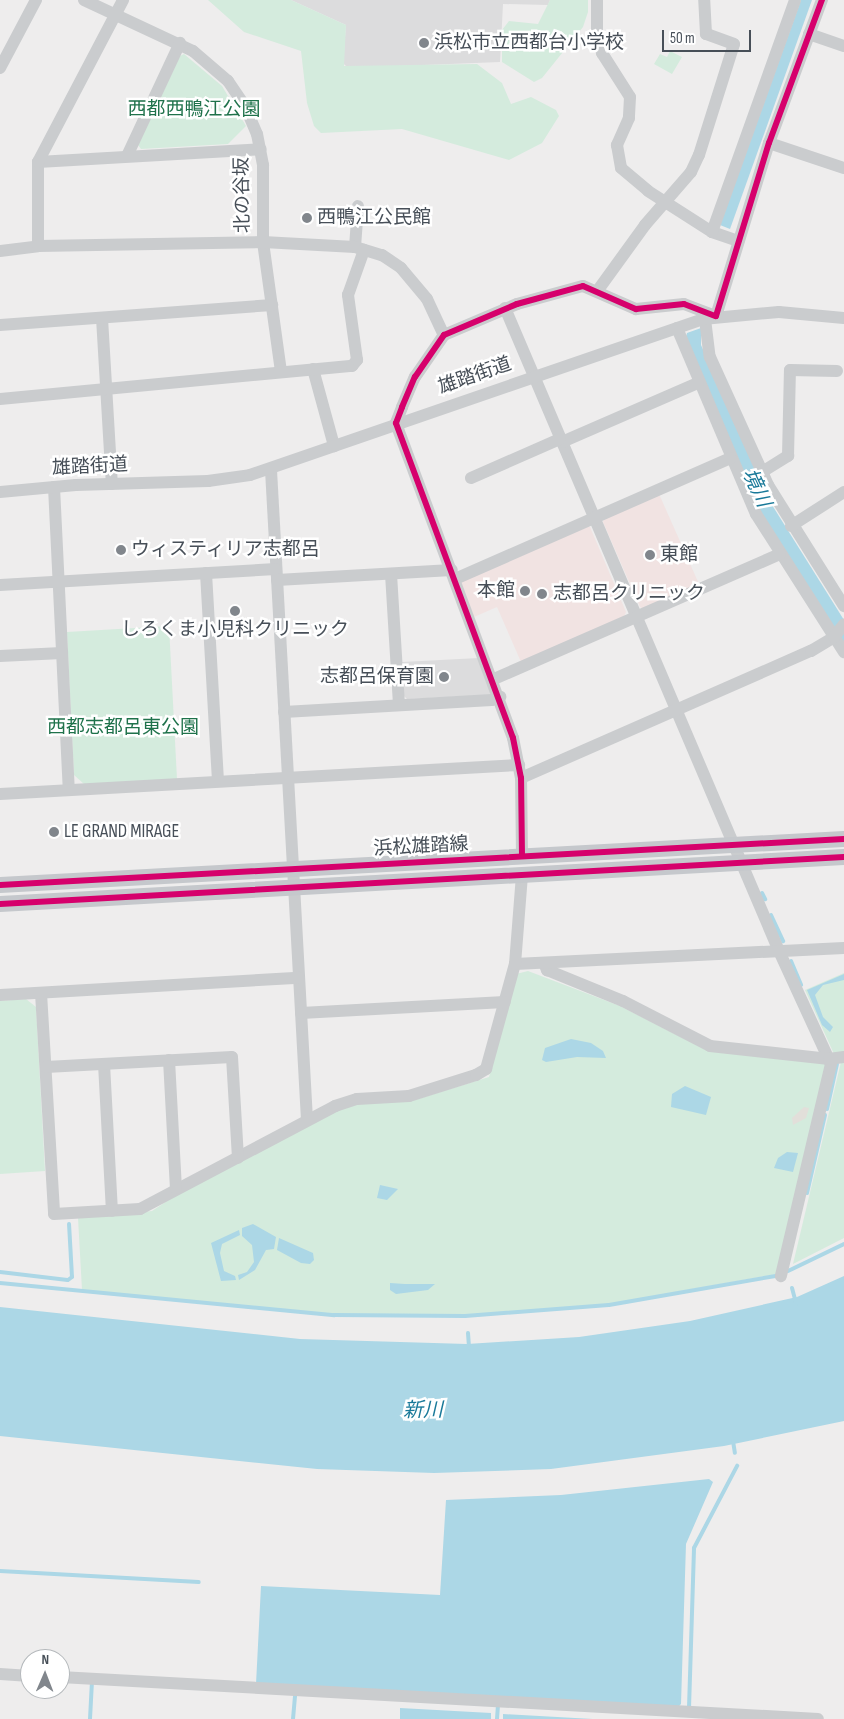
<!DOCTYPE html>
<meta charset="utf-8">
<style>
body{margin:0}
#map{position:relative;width:844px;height:1719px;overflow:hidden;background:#eeeded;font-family:"Sofia Sans Condensed","Noto Sans JP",sans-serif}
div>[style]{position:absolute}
.education>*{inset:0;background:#dcdcdd}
.medical>*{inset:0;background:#f1e3e2}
.green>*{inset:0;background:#d4ebdd}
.sand>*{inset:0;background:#e2dfda}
.water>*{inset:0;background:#acd7e6}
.stream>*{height:4px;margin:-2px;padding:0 2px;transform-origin:2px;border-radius:2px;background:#acd7e6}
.minor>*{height:12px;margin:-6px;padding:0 6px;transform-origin:6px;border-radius:6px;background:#caccce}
.major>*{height:16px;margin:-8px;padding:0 8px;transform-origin:8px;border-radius:8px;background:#c5c8cc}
.cycleway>*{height:6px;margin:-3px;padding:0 3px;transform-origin:3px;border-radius:3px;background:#d6006c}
.dots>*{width:14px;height:14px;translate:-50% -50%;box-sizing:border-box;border:2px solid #fff;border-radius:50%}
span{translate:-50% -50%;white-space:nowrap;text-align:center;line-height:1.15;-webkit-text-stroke:5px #fff;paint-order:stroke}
.poi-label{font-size:19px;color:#474f58}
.left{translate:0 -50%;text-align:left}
.right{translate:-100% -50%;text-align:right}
.park-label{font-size:19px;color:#1f724b}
.street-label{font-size:19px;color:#474f58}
.water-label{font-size:20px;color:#197999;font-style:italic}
.north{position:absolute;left:20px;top:1649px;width:50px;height:50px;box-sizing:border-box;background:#fff;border:1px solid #b5b9bc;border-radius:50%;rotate:1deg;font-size:14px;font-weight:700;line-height:20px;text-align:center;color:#474f58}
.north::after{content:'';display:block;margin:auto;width:18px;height:22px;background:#81868c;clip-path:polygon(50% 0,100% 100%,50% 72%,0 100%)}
.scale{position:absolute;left:662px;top:30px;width:89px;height:22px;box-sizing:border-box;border:2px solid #474f58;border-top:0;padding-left:6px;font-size:15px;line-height:18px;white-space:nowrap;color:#474f58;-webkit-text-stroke:4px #fff;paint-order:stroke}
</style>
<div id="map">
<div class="education">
<i style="clip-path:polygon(291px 0,550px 0,548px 5px,503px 4px,500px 62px,348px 68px,343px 63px,346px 25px)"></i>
<i style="clip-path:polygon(479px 658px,492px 691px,489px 695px,407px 699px,404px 696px,402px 662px)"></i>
</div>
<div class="medical">
<i style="clip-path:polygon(659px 494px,699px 584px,643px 609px,640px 607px,603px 522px,604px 518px)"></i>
<i style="clip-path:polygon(586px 526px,590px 527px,626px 612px,624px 617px,521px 662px,497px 607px,474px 617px,461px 581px)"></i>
</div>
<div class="green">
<i style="clip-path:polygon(208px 0,291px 0,346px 25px,344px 66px,477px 64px,502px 83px,511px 104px,531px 97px,556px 110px,559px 116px,542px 143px,509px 160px,402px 129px,321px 133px,314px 126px,307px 103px,301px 51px,244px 32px)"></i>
<i style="clip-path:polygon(550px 0,588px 0,588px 12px,583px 27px,542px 78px,534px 82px,502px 62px,502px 30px,509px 21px,538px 24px)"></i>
<i style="clip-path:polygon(670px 51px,682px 57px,672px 74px,654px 64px,660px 54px,667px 57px)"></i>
<i style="clip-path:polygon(184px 54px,222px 86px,246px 126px,228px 144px,141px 149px,138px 145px,180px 56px)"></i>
<i style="clip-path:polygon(169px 626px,177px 779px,84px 784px,74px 775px,67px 632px)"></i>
<i style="clip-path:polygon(528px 971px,620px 1006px,708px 1051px,827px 1064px,777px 1274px,609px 1304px,465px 1315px,334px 1314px,82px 1290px,78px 1218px,152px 1211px,179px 1193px,337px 1110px,358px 1104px,418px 1099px,489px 1077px,516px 974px)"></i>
<i style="clip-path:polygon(844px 973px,844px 1053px,834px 1054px,805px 990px)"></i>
<i style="clip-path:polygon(26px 999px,36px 1007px,45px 1171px,0 1174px,0 1001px)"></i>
<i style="clip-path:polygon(844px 1061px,844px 1238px,793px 1264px,841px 1062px)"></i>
</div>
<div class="sand">
<i style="clip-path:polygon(804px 1107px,809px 1108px,806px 1118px,793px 1125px,792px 1118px)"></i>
</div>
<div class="water">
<i style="clip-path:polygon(801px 0,812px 0,730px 229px,720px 225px)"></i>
<i style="clip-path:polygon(701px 328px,701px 345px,772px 505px,844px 620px,844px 645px,769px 530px,685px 340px,687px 333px)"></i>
<i style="clip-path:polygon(844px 974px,844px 980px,823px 985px,815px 995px,823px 1017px,833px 1027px,830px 1032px,822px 1025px,807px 990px)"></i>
<i style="clip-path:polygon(571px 1039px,591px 1043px,603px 1051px,606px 1058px,577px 1057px,546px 1062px,542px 1060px,545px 1048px)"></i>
<i style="clip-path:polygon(685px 1086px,711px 1097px,706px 1115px,671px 1107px,672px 1094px)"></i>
<i style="clip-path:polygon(787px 1152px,798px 1153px,793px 1172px,774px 1168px,778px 1158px)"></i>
<i style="clip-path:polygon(380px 1185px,398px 1189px,387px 1200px,377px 1198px)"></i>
<i style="clip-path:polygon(253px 1224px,276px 1237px,274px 1249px,266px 1250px,255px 1270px,239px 1280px,238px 1275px,247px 1272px,254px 1262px,252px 1245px,242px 1236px,242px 1228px)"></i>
<i style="clip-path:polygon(239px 1230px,240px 1235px,222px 1244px,220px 1253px,224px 1271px,235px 1276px,236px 1280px,221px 1281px,211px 1243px)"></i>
<i style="clip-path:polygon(279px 1238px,313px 1253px,314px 1260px,310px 1264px,301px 1263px,277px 1250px)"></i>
<i style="clip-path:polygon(844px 1276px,844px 1421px,724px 1446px,551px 1469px,434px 1473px,317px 1469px,0 1436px,0 1307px,300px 1339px,467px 1344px,579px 1337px,690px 1321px,797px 1297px)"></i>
<i style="clip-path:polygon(390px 1283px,405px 1284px,435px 1284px,428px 1290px,396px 1294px,390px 1290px)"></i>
<i style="clip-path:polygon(709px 1479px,713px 1482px,686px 1544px,681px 1704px,678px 1707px,256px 1684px,261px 1586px,440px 1595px,446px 1500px,561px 1495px)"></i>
<i style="clip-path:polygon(400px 1708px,491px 1713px,491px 1719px,400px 1719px)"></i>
<i style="clip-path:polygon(503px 1714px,593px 1719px,503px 1719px)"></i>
</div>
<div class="stream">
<i style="left:762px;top:893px;width:7px;rotate:63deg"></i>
<i style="left:771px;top:915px;width:29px;rotate:65deg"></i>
<i style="left:791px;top:961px;width:26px;rotate:67deg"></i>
<i style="left:827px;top:1109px;width:46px;rotate:-77.5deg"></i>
<i style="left:807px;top:1193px;width:80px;rotate:-77deg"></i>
<i style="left:788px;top:1271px;width:62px;rotate:-25.7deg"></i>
<i style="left:0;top:1272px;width:68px;rotate:6.7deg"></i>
<i style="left:68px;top:1280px;width:5px;rotate:-37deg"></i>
<i style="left:72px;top:1277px;width:53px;rotate:-93.2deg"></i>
<i style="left:0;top:1283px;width:336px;rotate:5.5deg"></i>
<i style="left:334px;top:1315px;width:131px;rotate:0.4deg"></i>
<i style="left:465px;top:1316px;width:144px;rotate:-4.4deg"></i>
<i style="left:609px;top:1305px;width:169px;rotate:-9.9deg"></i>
<i style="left:792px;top:1288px;width:16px;rotate:75deg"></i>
<i style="left:468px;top:1333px;width:15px;rotate:86deg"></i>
<i style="left:733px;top:1441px;width:12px;rotate:81deg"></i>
<i style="left:0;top:1571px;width:199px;rotate:3.2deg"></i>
<i style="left:689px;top:1708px;width:160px;rotate:-88.2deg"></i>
<i style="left:694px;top:1548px;width:93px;rotate:-62.3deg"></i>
<i style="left:90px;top:1719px;width:36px;rotate:-87deg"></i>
<i style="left:293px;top:1719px;width:24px;rotate:-85deg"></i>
<i style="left:497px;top:1719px;width:13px;rotate:-86deg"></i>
</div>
<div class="minor">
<i style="left:84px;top:0;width:120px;rotate:25.1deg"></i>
<i style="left:193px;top:51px;width:46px;rotate:40.6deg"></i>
<i style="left:228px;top:81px;width:30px;rotate:56deg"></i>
<i style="left:245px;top:106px;width:30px;rotate:67deg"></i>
<i style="left:257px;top:134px;width:32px;rotate:79deg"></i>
<i style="left:263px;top:165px;width:77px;rotate:90deg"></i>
<i style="left:263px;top:242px;width:131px;rotate:82.1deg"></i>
<i style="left:597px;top:0;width:33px;rotate:90deg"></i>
<i style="left:597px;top:33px;width:21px;rotate:76deg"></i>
<i style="left:602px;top:53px;width:52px;rotate:57.5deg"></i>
<i style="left:630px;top:97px;width:21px;rotate:93deg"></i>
<i style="left:629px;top:118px;width:30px;rotate:114deg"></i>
<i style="left:617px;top:145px;width:23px;rotate:80deg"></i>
<i style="left:621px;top:168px;width:35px;rotate:40deg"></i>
<i style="left:648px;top:191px;width:76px;rotate:32.6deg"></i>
<i style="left:712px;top:232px;width:28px;rotate:19deg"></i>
<i style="left:809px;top:34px;width:37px;rotate:19deg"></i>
<i style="left:0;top:68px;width:77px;rotate:-62.1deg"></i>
<i style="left:769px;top:143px;width:79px;rotate:18.4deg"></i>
<i style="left:127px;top:156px;width:125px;rotate:-64.9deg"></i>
<i style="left:38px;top:162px;width:223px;rotate:-3.3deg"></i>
<i style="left:712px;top:232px;width:246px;rotate:-70.3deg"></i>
<i style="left:38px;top:246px;width:84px;rotate:-90deg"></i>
<i style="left:38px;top:162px;width:183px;rotate:-62.3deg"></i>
<i style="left:355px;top:247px;width:41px;rotate:-85.8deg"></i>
<i style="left:0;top:251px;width:38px;rotate:-7deg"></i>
<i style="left:38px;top:246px;width:225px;rotate:-1deg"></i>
<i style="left:263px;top:242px;width:92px;rotate:3.1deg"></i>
<i style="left:355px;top:247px;width:28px;rotate:17deg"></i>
<i style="left:382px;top:255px;width:23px;rotate:34deg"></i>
<i style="left:401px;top:268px;width:40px;rotate:50deg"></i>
<i style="left:427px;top:299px;width:40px;rotate:65deg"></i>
<i style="left:598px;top:290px;width:80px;rotate:-54.1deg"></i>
<i style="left:645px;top:225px;width:70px;rotate:-49deg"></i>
<i style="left:691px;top:172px;width:19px;rotate:-65deg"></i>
<i style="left:699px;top:155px;width:116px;rotate:-72.5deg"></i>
<i style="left:734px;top:44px;width:30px;rotate:-160deg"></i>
<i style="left:706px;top:34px;width:34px;rotate:-93deg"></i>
<i style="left:505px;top:308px;width:699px;rotate:66.92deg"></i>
<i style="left:779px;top:951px;width:124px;rotate:65.3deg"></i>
<i style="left:831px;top:1064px;width:218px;rotate:103.3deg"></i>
<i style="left:102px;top:318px;width:166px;rotate:86.6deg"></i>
<i style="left:705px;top:319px;width:38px;rotate:83deg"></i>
<i style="left:710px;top:357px;width:141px;rotate:65.6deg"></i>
<i style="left:768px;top:485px;width:143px;rotate:57.9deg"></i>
<i style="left:0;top:325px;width:273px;rotate:-4.2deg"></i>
<i style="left:677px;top:328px;width:202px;rotate:67deg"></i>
<i style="left:756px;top:514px;width:164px;rotate:57.5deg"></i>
<i style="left:313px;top:369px;width:80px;rotate:74.7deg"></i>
<i style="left:0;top:399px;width:354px;rotate:-5.4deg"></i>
<i style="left:352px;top:366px;width:8px;rotate:-50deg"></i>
<i style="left:357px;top:360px;width:66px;rotate:-97.9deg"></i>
<i style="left:348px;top:295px;width:48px;rotate:-70.4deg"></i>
<i style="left:562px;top:442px;width:148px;rotate:-23.5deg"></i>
<i style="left:271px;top:470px;width:650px;rotate:86.83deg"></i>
<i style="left:762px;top:472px;width:31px;rotate:-32deg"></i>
<i style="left:788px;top:456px;width:86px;rotate:-88.7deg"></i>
<i style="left:790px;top:370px;width:47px;rotate:1.2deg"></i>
<i style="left:471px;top:478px;width:97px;rotate:-23.7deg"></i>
<i style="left:54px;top:487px;width:303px;rotate:87.2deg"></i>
<i style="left:0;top:492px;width:76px;rotate:-5.3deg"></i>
<i style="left:76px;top:485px;width:132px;rotate:-1.7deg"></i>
<i style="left:208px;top:481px;width:42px;rotate:-8.1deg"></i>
<i style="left:250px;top:475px;width:479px;rotate:-19deg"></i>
<i style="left:703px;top:319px;width:76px;rotate:-5.3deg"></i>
<i style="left:779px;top:312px;width:65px;rotate:5.3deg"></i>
<i style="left:791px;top:526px;width:63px;rotate:-32.7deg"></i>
<i style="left:206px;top:573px;width:208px;rotate:86.7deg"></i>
<i style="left:391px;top:574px;width:131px;rotate:86.5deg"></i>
<i style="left:455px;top:579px;width:301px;rotate:-23.7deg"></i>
<i style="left:277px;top:580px;width:175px;rotate:-3.3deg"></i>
<i style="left:0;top:585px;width:276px;rotate:-3.3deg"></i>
<i style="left:0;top:656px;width:62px;rotate:-2.8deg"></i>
<i style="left:494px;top:679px;width:312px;rotate:-23.6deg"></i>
<i style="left:284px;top:712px;width:208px;rotate:-3.3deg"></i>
<i style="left:492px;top:700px;width:9px;rotate:-21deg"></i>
<i style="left:521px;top:778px;width:317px;rotate:-23.7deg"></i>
<i style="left:811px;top:651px;width:27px;rotate:-31deg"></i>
<i style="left:834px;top:637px;width:16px;rotate:-52deg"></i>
<i style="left:0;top:794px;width:520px;rotate:-3.2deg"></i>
<i style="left:522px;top:856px;width:78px;rotate:-90.7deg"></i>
<i style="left:521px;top:778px;width:41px;rotate:-101.3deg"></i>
<i style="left:513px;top:738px;width:336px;rotate:-110.4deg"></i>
<i style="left:396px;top:423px;width:17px;rotate:-69deg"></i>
<i style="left:402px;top:407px;width:33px;rotate:-67deg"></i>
<i style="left:415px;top:377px;width:51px;rotate:-55.4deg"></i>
<i style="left:444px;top:335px;width:79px;rotate:-23deg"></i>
<i style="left:517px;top:304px;width:68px;rotate:-15.3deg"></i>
<i style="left:583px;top:286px;width:58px;rotate:23.5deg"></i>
<i style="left:636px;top:309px;width:48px;rotate:-5.9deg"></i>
<i style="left:684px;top:304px;width:34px;rotate:21deg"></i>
<i style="left:716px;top:316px;width:181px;rotate:-73deg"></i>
<i style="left:769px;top:143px;width:153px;rotate:-69.7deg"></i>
<i style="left:544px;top:963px;width:8px;rotate:67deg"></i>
<i style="left:547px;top:970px;width:82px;rotate:22.2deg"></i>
<i style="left:623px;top:1001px;width:98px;rotate:27.3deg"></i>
<i style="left:710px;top:1046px;width:120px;rotate:6.2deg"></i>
<i style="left:829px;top:1059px;width:15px;rotate:-8deg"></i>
<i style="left:515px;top:964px;width:329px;rotate:-2.8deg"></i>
<i style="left:41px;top:993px;width:221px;rotate:86.6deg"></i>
<i style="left:54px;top:1214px;width:86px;rotate:-3.3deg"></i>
<i style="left:140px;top:1209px;width:221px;rotate:-27.8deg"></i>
<i style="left:335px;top:1106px;width:23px;rotate:-18deg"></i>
<i style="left:357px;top:1099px;width:52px;rotate:-3.3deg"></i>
<i style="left:409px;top:1096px;width:70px;rotate:-17.4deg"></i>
<i style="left:476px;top:1075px;width:12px;rotate:-31deg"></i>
<i style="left:486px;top:1069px;width:109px;rotate:-74.6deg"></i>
<i style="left:515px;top:964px;width:89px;rotate:-85.5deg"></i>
<i style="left:0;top:995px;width:299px;rotate:-3.3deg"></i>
<i style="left:301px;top:1013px;width:204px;rotate:-3.1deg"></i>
<i style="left:169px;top:1060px;width:128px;rotate:86.9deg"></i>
<i style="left:104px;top:1064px;width:147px;rotate:86.9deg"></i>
<i style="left:46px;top:1067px;width:186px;rotate:-3.1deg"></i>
<i style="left:232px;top:1057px;width:101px;rotate:86.6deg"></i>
<i style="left:0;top:1674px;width:30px;rotate:4deg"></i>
<i style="left:60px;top:1677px;width:759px;rotate:3.17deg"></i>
</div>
<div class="major">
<i style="left:0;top:885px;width:845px;rotate:-3.12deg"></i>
<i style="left:0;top:904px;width:845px;rotate:-3.19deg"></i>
</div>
<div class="cycleway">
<i style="left:522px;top:856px;width:78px;rotate:-90.7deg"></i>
<i style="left:521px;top:778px;width:41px;rotate:-101.3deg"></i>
<i style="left:513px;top:738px;width:336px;rotate:-110.4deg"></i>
<i style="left:396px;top:423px;width:17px;rotate:-69deg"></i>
<i style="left:402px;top:407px;width:33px;rotate:-67deg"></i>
<i style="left:415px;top:377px;width:51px;rotate:-55.4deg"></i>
<i style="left:444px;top:335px;width:79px;rotate:-23deg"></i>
<i style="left:517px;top:304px;width:68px;rotate:-15.3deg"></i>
<i style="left:583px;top:286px;width:58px;rotate:23.5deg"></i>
<i style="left:636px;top:309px;width:48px;rotate:-5.9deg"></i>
<i style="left:684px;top:304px;width:34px;rotate:21deg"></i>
<i style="left:716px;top:316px;width:181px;rotate:-73deg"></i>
<i style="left:769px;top:143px;width:153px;rotate:-69.7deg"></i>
<i style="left:0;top:885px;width:845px;rotate:-3.12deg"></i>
<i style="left:0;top:904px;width:845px;rotate:-3.19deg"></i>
</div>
<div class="dots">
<i style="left:424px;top:43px;background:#81868c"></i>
<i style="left:307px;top:218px;background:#81868c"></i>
<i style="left:121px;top:550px;background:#81868c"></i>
<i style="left:650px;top:555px;background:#81868c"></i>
<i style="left:525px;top:591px;background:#81868c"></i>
<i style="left:542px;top:594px;background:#81868c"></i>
<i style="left:235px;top:611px;background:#81868c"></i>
<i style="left:444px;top:677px;background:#81868c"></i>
<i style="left:54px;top:832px;background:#81868c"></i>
</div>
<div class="poi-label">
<span class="left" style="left:434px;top:43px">浜松市立西都台小学校</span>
<span class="left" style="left:317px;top:218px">西鴨江公民館</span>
<span class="left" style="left:131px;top:550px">ウィスティリア志都呂</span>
<span class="left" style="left:660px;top:555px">東館</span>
<span class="right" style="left:515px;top:591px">本館</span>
<span class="left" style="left:553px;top:594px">志都呂クリニック</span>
<span style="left:235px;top:630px">しろくま小児科クリニック</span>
<span class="right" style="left:434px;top:677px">志都呂保育園</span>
<span class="left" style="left:64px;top:832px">LE GRAND MIRAGE</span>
</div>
<div class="park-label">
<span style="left:194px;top:110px">西都西鴨江公園</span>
<span style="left:123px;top:728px">西都志都呂東公園</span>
</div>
<div class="street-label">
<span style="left:243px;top:195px;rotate:-91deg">北の谷坂</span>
<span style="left:475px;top:376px;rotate:-19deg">雄踏街道</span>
<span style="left:90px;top:467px;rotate:-3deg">雄踏街道</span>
<span style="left:421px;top:847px;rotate:-3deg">浜松雄踏線</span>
</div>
<div class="water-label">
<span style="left:756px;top:488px;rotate:65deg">境川</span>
<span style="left:423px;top:1411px;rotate:-1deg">新川</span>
</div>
<div class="north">N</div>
<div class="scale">50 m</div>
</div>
